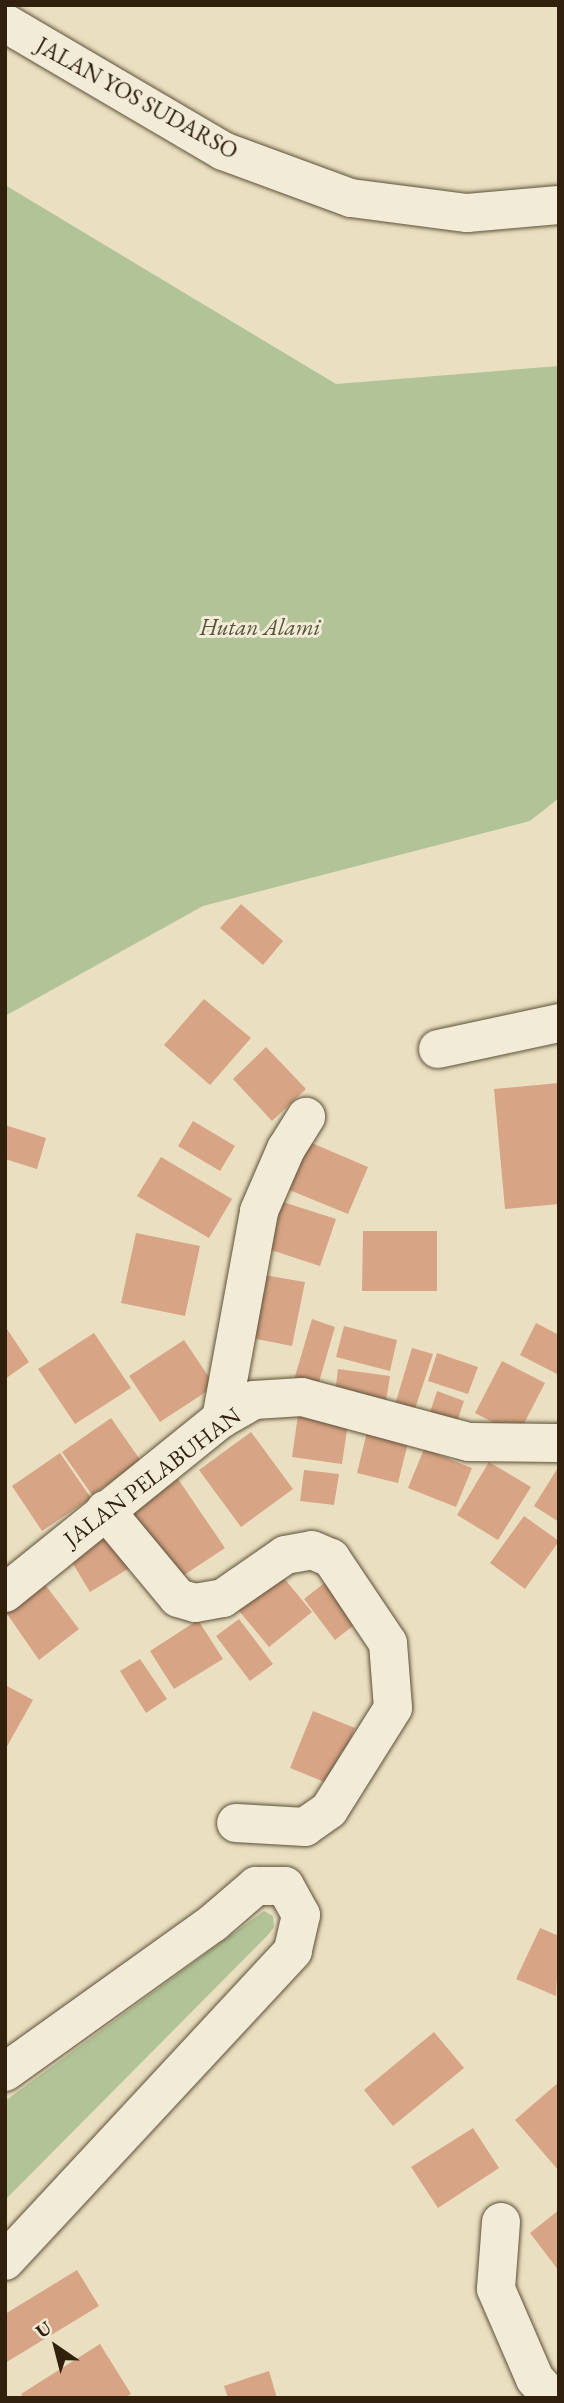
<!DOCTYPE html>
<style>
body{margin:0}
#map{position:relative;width:564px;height:2403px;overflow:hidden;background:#eae0c1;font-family:"EB Garamond",serif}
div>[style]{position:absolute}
.green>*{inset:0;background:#b1c397}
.building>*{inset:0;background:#d7a485}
.roads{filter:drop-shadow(0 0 2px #5f5139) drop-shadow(0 0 2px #5f5139)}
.street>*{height:38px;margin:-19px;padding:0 19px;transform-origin:19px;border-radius:19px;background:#f1ebd7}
.secondary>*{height:38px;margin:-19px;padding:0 19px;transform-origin:19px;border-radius:19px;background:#f1ebd7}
span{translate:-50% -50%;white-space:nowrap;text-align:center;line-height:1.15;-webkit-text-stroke:6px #f1ebd7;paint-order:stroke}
.street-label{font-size:23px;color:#31210c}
.park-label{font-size:23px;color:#575236;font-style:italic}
.frame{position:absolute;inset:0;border:7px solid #31210c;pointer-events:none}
.north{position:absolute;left:21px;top:2312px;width:70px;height:70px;-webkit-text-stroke:5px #f1ebd7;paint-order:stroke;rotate:325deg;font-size:19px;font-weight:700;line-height:28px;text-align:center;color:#31210c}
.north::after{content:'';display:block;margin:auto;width:24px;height:32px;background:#31210c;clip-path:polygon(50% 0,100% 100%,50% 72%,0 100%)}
</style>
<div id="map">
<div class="green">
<i style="clip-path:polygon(5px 185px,336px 384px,559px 366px,559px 798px,530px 821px,203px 906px,5px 1016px)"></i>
<i style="clip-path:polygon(264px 1911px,273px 1916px,274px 1927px,267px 1936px,5px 2200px,5px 2101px)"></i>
</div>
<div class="building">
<i style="clip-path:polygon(241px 904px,283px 941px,263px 965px,220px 928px)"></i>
<i style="clip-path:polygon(204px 999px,251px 1038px,210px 1085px,164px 1045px)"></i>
<i style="clip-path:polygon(266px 1047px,306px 1089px,272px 1121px,233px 1079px)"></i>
<i style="clip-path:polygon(559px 1083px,559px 1204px,505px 1209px,494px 1089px)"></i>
<i style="clip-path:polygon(193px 1121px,235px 1146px,220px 1171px,178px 1146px)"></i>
<i style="clip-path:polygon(5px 1125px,46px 1138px,37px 1169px,5px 1159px)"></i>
<i style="clip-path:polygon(307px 1141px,368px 1167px,348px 1214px,287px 1189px)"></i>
<i style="clip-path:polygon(161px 1157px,232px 1199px,209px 1238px,137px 1196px)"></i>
<i style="clip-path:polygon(283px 1202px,336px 1219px,320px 1266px,268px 1249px)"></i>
<i style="clip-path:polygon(363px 1231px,437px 1231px,437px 1291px,362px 1291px)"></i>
<i style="clip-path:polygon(136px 1233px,200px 1246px,185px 1316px,121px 1303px)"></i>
<i style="clip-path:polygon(258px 1274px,305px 1282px,292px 1346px,246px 1337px)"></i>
<i style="clip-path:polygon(312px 1319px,335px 1327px,317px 1389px,293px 1383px)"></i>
<i style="clip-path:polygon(536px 1323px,559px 1335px,559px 1375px,520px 1355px)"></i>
<i style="clip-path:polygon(5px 1326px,29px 1362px,5px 1379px)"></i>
<i style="clip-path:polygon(344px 1326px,397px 1340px,390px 1371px,336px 1357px)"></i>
<i style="clip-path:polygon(94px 1333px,131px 1388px,75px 1424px,38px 1369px)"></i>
<i style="clip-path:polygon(184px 1340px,215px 1386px,160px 1422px,129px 1376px)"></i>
<i style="clip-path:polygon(412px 1348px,433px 1354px,413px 1415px,394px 1408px)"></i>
<i style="clip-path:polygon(437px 1353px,478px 1367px,468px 1394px,428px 1381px)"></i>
<i style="clip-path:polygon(502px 1361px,545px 1383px,518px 1435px,475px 1413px)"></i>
<i style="clip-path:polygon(338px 1369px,390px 1376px,385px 1407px,334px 1401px)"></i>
<i style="clip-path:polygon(437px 1391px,464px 1401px,455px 1428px,428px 1419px)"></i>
<i style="clip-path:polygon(298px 1415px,348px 1423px,342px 1464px,292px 1457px)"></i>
<i style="clip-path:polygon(111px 1418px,141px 1461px,92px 1495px,62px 1452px)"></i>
<i style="clip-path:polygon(251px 1432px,293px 1489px,241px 1527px,199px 1470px)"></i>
<i style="clip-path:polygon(367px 1432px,408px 1443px,398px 1483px,357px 1473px)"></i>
<i style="clip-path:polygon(424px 1449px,472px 1468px,456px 1507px,408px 1488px)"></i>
<i style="clip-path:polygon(60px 1453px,91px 1498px,42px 1531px,12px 1486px)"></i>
<i style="clip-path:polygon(489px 1462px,531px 1487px,498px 1540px,457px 1515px)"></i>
<i style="clip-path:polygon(559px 1466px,559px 1522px,534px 1506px)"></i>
<i style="clip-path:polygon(304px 1470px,339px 1474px,334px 1505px,300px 1501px)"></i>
<i style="clip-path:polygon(178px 1479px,225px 1548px,172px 1583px,125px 1514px)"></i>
<i style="clip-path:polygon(524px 1516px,559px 1541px,525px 1589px,490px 1563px)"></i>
<i style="clip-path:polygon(112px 1526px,136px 1564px,90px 1592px,67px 1554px)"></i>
<i style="clip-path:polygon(278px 1571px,312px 1612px,269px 1647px,235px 1606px)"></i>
<i style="clip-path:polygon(332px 1577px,363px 1618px,335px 1640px,304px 1599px)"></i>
<i style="clip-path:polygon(43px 1582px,79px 1629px,39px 1660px,5px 1611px)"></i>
<i style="clip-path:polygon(239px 1619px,273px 1664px,250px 1681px,216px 1636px)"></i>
<i style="clip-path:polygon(198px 1620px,223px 1659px,174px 1689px,150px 1651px)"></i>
<i style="clip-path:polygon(140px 1659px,167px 1699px,146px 1713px,120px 1671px)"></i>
<i style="clip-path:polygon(5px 1685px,33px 1700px,5px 1750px)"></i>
<i style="clip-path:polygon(313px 1711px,355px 1728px,332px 1785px,290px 1768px)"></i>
<i style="clip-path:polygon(540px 1928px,559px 1936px,556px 1996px,516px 1979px)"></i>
<i style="clip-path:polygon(434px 2032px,464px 2068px,393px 2126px,364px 2090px)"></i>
<i style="clip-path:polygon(559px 2082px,559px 2171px,515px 2120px)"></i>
<i style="clip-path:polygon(473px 2128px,499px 2168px,438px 2208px,411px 2167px)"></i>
<i style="clip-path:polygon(559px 2210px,559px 2271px,530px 2233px)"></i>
<i style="clip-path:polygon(77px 2270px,99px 2306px,5px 2363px,5px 2314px)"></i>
<i style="clip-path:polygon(100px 2344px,131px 2394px,125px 2398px,24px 2398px,21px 2394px)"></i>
<i style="clip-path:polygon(269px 2371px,277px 2398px,228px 2398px,224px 2386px)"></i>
</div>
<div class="roads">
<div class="street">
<i style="left:438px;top:1049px;width:124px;rotate:-12.1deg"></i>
<i style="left:221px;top:1419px;width:211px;rotate:-79.6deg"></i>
<i style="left:259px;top:1211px;width:68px;rotate:-66.5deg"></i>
<i style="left:286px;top:1149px;width:38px;rotate:-58deg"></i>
<i style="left:105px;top:1510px;width:114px;rotate:50.3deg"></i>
<i style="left:178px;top:1598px;width:18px;rotate:16deg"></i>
<i style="left:195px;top:1603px;width:28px;rotate:-10deg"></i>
<i style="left:223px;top:1598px;width:75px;rotate:-34.7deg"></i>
<i style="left:285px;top:1555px;width:27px;rotate:-10deg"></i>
<i style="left:312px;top:1550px;width:21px;rotate:23deg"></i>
<i style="left:331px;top:1558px;width:102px;rotate:56.2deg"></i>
<i style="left:388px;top:1643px;width:65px;rotate:85.6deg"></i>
<i style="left:393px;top:1708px;width:120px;rotate:122.1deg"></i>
<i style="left:329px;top:1810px;width:29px;rotate:145deg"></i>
<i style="left:305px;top:1827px;width:69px;rotate:-176.7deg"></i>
<i style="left:5px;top:1593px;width:277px;rotate:-38.9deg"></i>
<i style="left:221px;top:1419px;width:38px;rotate:-30deg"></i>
<i style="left:254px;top:1400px;width:48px;rotate:-3.6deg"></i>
<i style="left:302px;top:1397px;width:173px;rotate:15.1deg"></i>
<i style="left:469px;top:1442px;width:90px;rotate:0.6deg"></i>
<i style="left:5px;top:2072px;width:256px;rotate:-35.6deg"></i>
<i style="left:213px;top:1923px;width:57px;rotate:-40.7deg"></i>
<i style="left:256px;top:1886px;width:29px"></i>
<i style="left:285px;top:1886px;width:33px;rotate:61deg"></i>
<i style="left:301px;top:1915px;width:37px;rotate:103deg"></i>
<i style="left:293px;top:1951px;width:423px;rotate:132.9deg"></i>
<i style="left:501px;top:2222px;width:67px;rotate:94.3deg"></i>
<i style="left:496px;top:2289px;width:98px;rotate:66.6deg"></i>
<i style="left:535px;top:2379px;width:25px;rotate:48deg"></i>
</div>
<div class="secondary">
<i style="left:5px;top:23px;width:253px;rotate:30.4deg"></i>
<i style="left:223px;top:151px;width:136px;rotate:20.2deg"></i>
<i style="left:351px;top:198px;width:117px;rotate:7.4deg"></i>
<i style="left:467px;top:213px;width:92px;rotate:-5deg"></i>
</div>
</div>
<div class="street-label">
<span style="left:137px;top:98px;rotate:29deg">JALAN YOS SUDARSO</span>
<span style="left:152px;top:1477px;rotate:-37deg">JALAN PELABUHAN</span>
</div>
<div class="park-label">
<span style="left:260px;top:627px">Hutan Alami</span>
</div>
<div class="frame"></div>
<div class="north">U</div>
</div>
